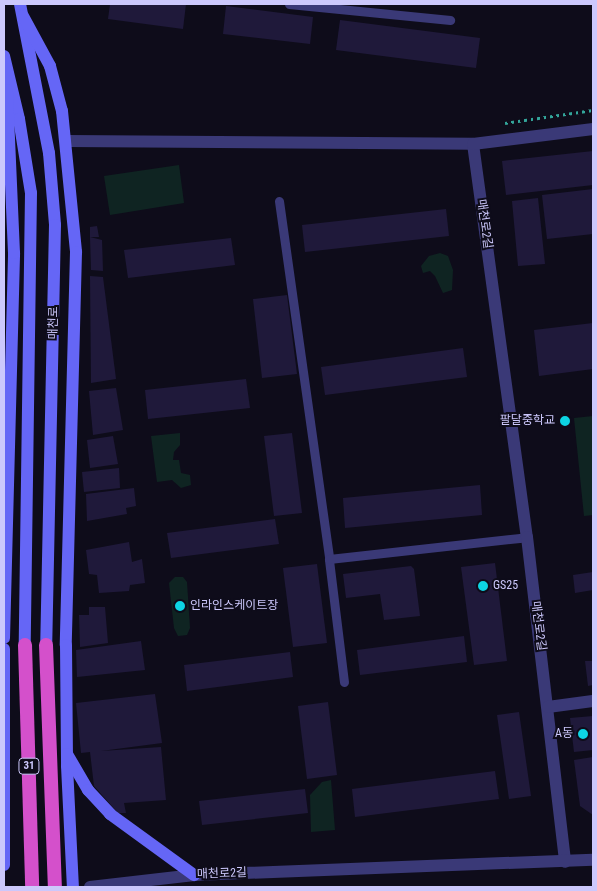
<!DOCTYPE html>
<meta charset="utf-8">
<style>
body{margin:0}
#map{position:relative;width:597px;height:891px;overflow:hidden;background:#0e0c1a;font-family:"Roboto Condensed","Noto Sans KR",sans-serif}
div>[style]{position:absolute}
.green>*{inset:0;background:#0f2422}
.building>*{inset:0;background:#1f193a}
.path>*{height:2.5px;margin-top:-1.25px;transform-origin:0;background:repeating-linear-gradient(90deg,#33a59a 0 2.5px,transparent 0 6.5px)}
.service>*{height:9px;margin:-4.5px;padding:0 4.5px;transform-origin:4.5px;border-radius:4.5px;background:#3a3977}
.minor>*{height:12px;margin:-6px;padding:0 6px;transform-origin:6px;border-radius:6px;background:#3a3977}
.tertiary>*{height:12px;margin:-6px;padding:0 6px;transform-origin:6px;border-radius:6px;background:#3a3977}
.secondary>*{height:12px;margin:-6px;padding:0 6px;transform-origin:6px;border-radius:6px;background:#6566f6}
.trunk>*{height:14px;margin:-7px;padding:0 7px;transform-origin:7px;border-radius:7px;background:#d450cb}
.dots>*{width:14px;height:14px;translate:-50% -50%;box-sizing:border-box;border:2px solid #0e0c1a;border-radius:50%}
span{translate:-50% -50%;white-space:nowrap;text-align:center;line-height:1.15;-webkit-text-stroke:4px #0e0c1a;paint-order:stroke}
.shield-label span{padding:1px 4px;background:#0e0c1a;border:1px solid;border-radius:4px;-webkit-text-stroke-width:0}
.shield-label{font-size:11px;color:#ccc8fc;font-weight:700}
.street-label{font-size:12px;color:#ccc8fc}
.poi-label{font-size:12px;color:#ccc8fc}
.right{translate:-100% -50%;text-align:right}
.left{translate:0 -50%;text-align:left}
.frame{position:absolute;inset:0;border:5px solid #ccc8fc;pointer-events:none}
</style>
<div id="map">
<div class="green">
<i style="clip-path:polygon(179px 165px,184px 203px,110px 215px,104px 176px)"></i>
<i style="clip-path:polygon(440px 253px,448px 256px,453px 270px,452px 290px,443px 293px,435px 276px,430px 271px,423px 273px,421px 266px,429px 256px)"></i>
<i style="clip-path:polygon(593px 416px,593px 515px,584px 516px,574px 418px)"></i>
<i style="clip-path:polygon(180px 433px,180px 445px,174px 452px,173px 460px,179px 460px,181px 473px,190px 475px,191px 485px,181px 488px,172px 480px,157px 482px,151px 436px)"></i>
<i style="clip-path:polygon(175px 577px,183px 577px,187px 582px,190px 628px,187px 635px,178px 636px,174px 628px,169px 583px)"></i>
<i style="clip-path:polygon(331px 780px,335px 830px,311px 832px,310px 795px,322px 782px)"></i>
</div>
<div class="building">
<i style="clip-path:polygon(110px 4px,186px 4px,183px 29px,108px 19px)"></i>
<i style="clip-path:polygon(226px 6px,313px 17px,310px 44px,223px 34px)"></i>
<i style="clip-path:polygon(340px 20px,480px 38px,476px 68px,336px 50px)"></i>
<i style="clip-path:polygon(593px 151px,593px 185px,506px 195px,502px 161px)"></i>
<i style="clip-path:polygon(593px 189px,593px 234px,547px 239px,542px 195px)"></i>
<i style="clip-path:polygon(538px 198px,545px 264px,518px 266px,512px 201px)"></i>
<i style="clip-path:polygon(446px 209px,449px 236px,305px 252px,302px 225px)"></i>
<i style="clip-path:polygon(97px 226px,99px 237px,90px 237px,90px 227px)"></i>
<i style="clip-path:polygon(90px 237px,102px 240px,103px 271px,91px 270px)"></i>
<i style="clip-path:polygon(231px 238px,235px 265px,128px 278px,124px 250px)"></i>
<i style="clip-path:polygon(90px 276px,103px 277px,116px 379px,91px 383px)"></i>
<i style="clip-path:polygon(287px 295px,297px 374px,262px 378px,253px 299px)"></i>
<i style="clip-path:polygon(593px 323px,593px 369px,539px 376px,534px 330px)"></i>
<i style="clip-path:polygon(463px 348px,467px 377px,325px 395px,321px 367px)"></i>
<i style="clip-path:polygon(246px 379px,250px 408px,148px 419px,145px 390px)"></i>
<i style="clip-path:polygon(116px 388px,123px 430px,93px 435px,89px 391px)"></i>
<i style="clip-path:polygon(292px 433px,302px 513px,274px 516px,264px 436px)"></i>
<i style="clip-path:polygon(113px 436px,118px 464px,90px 468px,87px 440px)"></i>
<i style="clip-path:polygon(119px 468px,120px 488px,84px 492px,82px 472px)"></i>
<i style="clip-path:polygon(480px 485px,482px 515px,345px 528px,343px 498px)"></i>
<i style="clip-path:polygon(134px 488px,136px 506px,126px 508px,127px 514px,87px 521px,86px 494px)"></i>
<i style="clip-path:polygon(275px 519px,279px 544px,171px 558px,167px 533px)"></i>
<i style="clip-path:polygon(129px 542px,132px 562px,142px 559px,145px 583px,130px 585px,129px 591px,99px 593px,97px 575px,89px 574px,86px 550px)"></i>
<i style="clip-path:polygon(495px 563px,507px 661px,474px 665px,461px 567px)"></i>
<i style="clip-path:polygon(317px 564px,327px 643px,293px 647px,283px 568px)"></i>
<i style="clip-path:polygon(411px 566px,414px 569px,420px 616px,384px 620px,380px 594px,346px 598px,343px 574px)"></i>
<i style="clip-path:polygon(593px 572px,593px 590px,575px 593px,573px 575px)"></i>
<i style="clip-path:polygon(89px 607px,105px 607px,108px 643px,80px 647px,79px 615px,89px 615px)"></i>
<i style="clip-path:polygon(464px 636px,467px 662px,360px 675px,357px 650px)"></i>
<i style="clip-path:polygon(141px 641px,145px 670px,77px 677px,76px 650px)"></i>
<i style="clip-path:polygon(290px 652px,293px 677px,187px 691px,184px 665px)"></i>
<i style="clip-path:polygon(585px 661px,593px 661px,593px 685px,588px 686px)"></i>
<i style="clip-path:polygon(155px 694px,162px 743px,101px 751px,161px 747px,166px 800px,124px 803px,126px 813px,118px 813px,94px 786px,90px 752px,81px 753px,76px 703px)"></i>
<i style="clip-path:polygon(328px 702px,337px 775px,307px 779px,298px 706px)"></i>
<i style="clip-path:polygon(519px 712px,531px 796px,509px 799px,497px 715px)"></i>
<i style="clip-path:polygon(593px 716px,593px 750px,574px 752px,570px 718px)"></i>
<i style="clip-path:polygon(593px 757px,593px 815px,580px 806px,574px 760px)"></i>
<i style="clip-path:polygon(495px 771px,499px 799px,355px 817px,352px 789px)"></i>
<i style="clip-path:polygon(305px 789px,308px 813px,202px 825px,199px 801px)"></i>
</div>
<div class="path">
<i style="left:505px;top:123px;width:89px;rotate:-8.4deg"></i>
</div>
<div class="service">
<i style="left:289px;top:4px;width:162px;rotate:5.7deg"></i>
<i style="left:279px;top:201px;width:361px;rotate:82deg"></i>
<i style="left:344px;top:682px;width:124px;rotate:-97deg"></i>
<i style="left:329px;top:559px;width:199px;rotate:-6.3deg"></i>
</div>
<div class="minor">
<i style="left:67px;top:141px;width:406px;rotate:0.4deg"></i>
<i style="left:473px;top:144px;width:397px;rotate:82.2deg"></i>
<i style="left:527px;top:537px;width:327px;rotate:83.3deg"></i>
<i style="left:473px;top:144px;width:121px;rotate:-7.1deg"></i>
<i style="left:548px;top:707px;width:45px;rotate:-7.6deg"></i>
</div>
<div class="tertiary">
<i style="left:90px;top:887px;width:105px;rotate:-6.6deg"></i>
<i style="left:194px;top:875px;width:399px;rotate:-2.2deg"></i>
</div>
<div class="secondary">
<i style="left:20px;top:4px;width:152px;rotate:79deg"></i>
<i style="left:49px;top:153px;width:72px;rotate:85.2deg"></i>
<i style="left:55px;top:225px;width:420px;rotate:91.2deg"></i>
<i style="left:23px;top:16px;width:57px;rotate:61.6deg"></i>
<i style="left:50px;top:66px;width:47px;rotate:75.1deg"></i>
<i style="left:62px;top:111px;width:142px;rotate:84.3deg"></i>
<i style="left:76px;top:252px;width:393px;rotate:91.5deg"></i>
<i style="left:66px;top:645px;width:121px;rotate:89.5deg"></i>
<i style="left:67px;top:766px;width:121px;rotate:87.2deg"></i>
<i style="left:4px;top:56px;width:65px;rotate:76.6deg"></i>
<i style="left:19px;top:119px;width:75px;rotate:80.8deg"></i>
<i style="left:31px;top:193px;width:452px;rotate:90.8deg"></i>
<i style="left:4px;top:638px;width:385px;rotate:-88.5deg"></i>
<i style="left:14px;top:253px;width:163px;rotate:-92.5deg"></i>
<i style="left:4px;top:649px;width:216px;rotate:90deg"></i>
<i style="left:67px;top:754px;width:42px;rotate:59.7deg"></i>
<i style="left:88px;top:790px;width:33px;rotate:47deg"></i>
<i style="left:110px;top:814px;width:104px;rotate:36deg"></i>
</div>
<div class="trunk">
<i style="left:25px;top:645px;width:242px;rotate:88.3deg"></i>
<i style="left:46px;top:645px;width:242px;rotate:87.9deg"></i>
</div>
<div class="dots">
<i style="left:565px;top:421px;background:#0dd4e3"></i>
<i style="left:483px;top:586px;background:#0dd4e3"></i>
<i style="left:180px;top:606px;background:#0dd4e3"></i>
<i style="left:583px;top:734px;background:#0dd4e3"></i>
</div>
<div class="shield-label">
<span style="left:29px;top:766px">31</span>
</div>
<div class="street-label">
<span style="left:484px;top:224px;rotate:82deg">매천로2길</span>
<span style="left:54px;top:323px;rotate:-89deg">매천로</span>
<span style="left:538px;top:626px;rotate:83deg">매천로2길</span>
<span style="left:222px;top:874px;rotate:-2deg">매천로2길</span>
</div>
<div class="poi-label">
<span class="right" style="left:555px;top:421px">팔달중학교</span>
<span class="left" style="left:493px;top:586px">GS25</span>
<span class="left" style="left:190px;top:606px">인라인스케이트장</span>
<span class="right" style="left:573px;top:734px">A동</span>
</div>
<div class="frame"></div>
</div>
